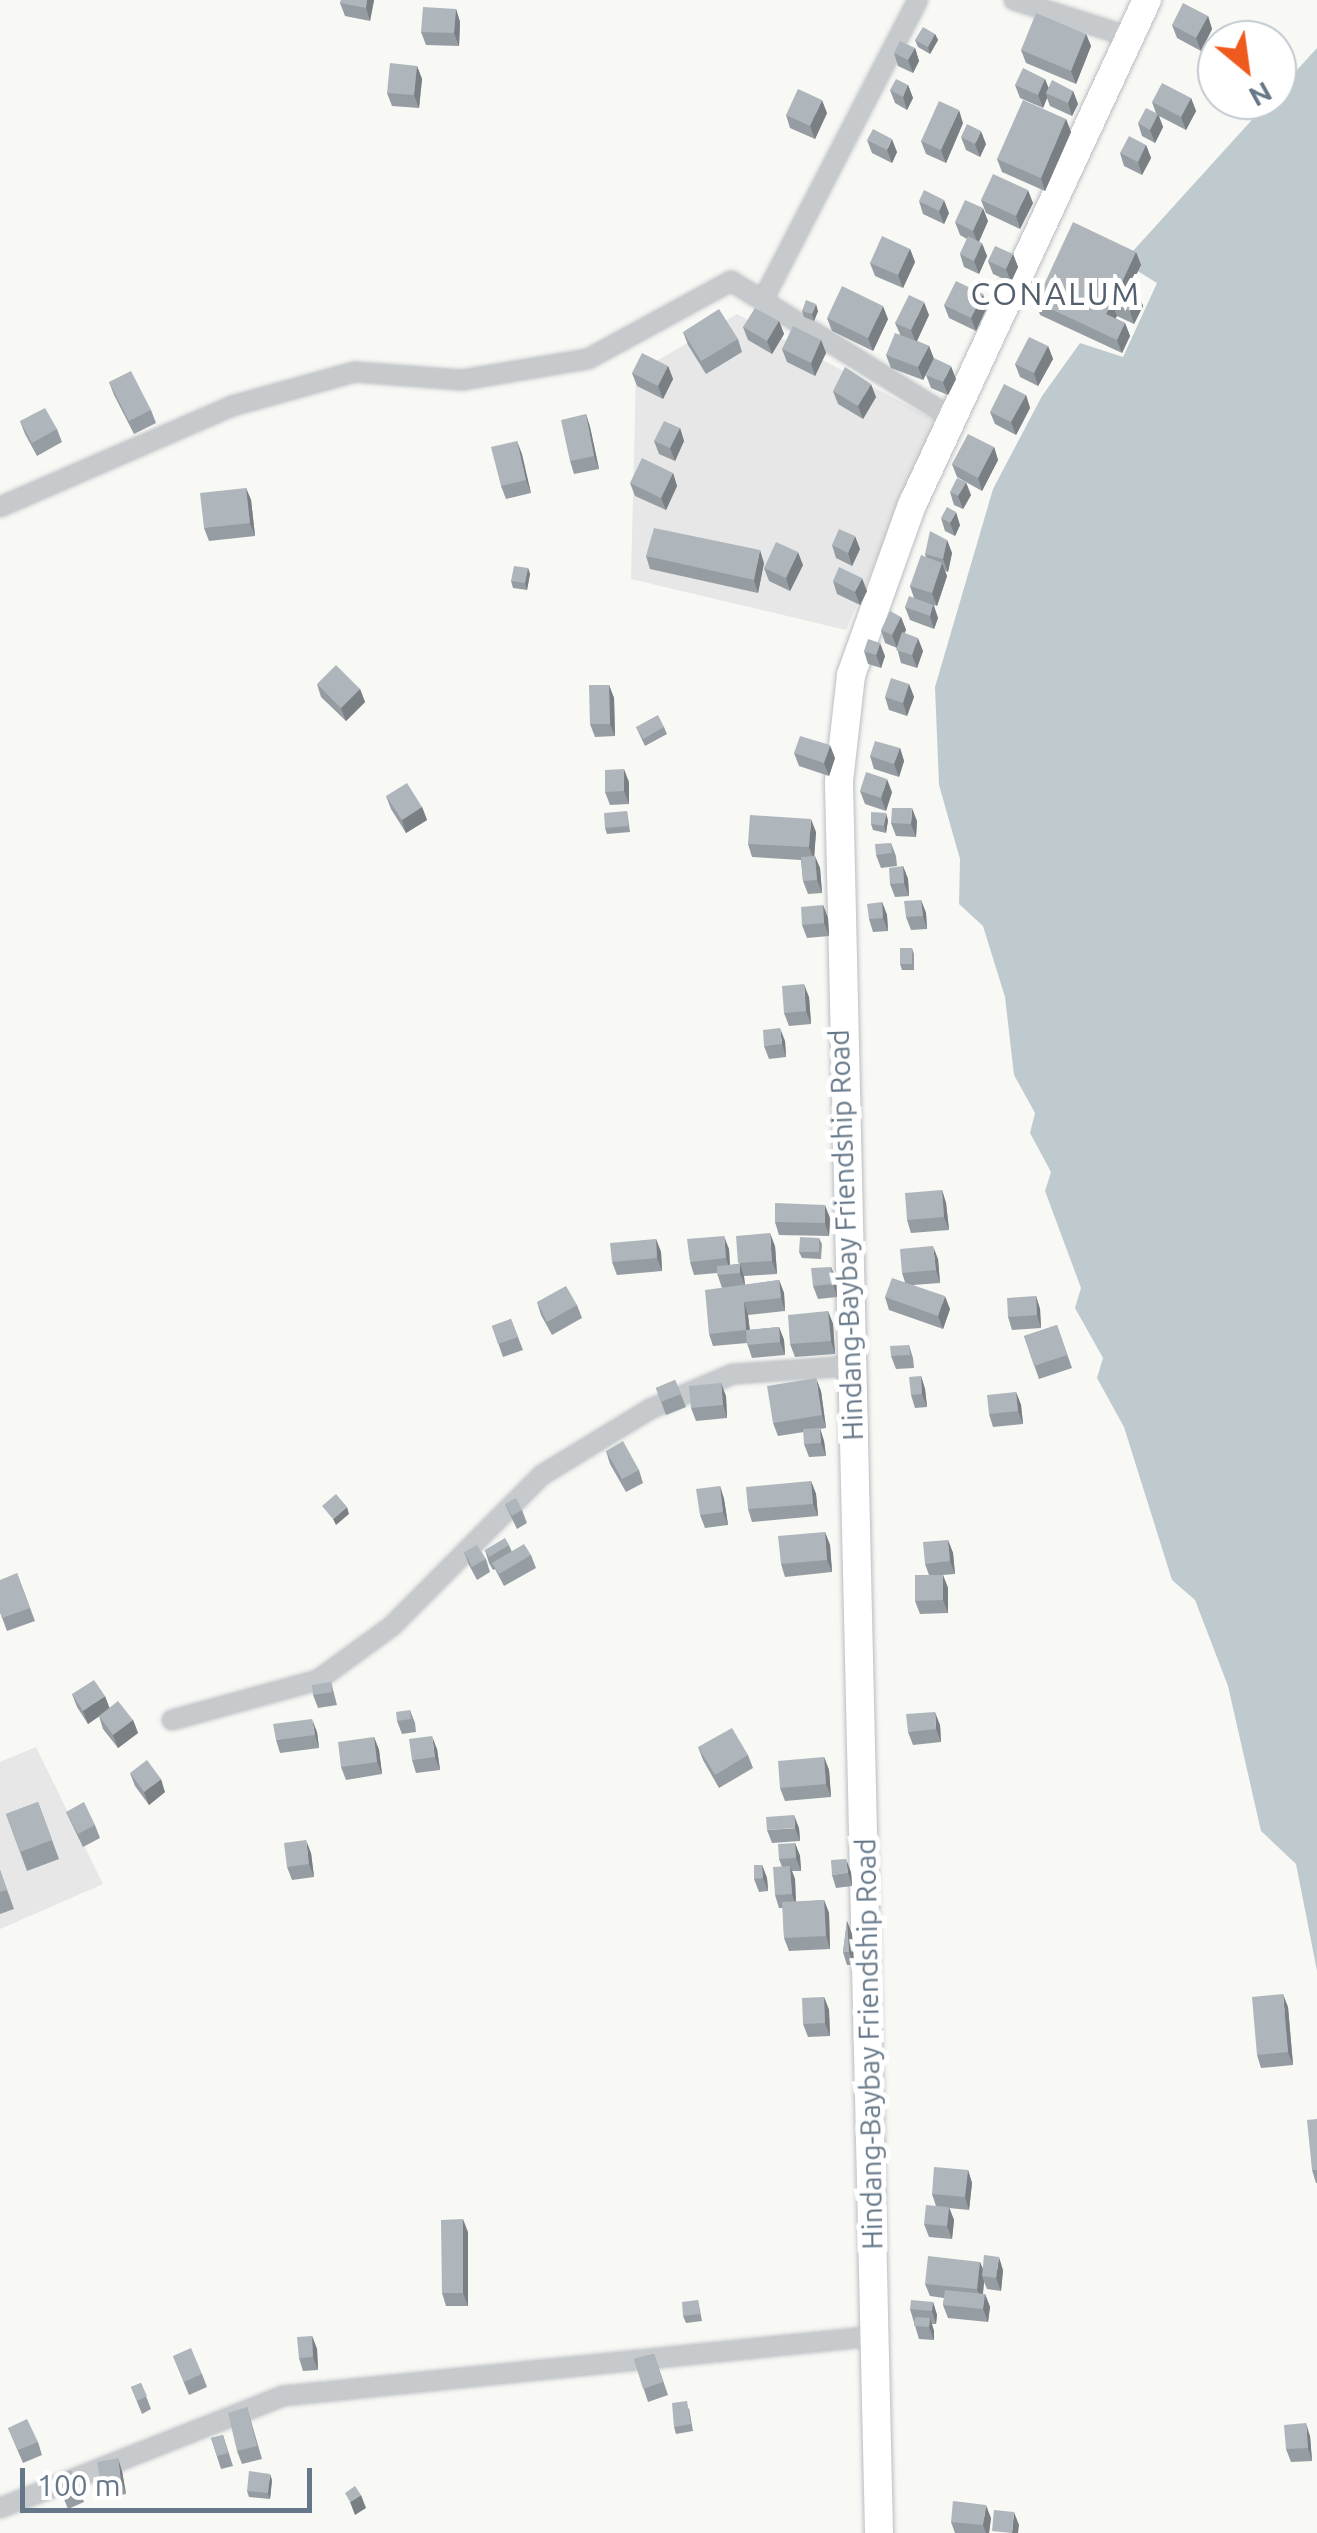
<!DOCTYPE html>
<style>
body{margin:0}
#map{position:relative;width:1317px;height:2533px;overflow:hidden;background:#f8f8f5;font-family:Ubuntu,sans-serif}
div>[style]{position:absolute}
.built>*{inset:0;background:#e6e7e6}
.water>*{inset:0;background:#bfcacf}
.roads{filter:drop-shadow(0 0 2px #b9bdc1) drop-shadow(0 0 2px #b9bdc1)}
.minor>*{height:18px;margin:-9px;padding:0 9px;transform-origin:9px;border-radius:9px;background:#c6cacd}
.primary>*{height:28px;margin:-14px;padding:0 14px;transform-origin:14px;border-radius:14px;background:#fff}
.wall>*{inset:0;background:#969da2}
.shaded-wall>*{inset:0;background:#7a7f84}
.building>*{inset:0;background:#aeb6bc}
span{translate:-50% -50%;white-space:nowrap;text-align:center;line-height:1.15;-webkit-text-stroke:10px #fff;paint-order:stroke}
.street-label{font-size:28px;color:#657788}
.quarter-label{font-size:32px;color:#54606d;letter-spacing:2.5px}
.north{position:absolute;left:1197px;top:20px;width:100px;height:100px;box-sizing:border-box;background:#fff;border:2px solid #c1c9cf;border-radius:50%;rotate:151deg;font-size:28px;font-weight:700;line-height:40px;text-align:center;color:#657788}
.north::after{content:'';display:block;margin:auto;width:35px;height:45px;background:#ef5b1e;clip-path:polygon(50% 0,100% 100%,50% 72%,0 100%)}
.scale{position:absolute;left:20px;top:2468px;width:292px;height:45px;box-sizing:border-box;border:5px solid #657788;border-top:0;padding-left:12px;font-size:30px;line-height:35px;white-space:nowrap;color:#657788;-webkit-text-stroke:8px #fff;paint-order:stroke}
</style>
<div id="map">
<div class="built">
<i style="clip-path:polygon(737px 314px,937px 421px,846px 630px,631px 579px,636px 373px)"></i>
<i style="clip-path:polygon(36px 1747px,103px 1884px,0 1929px,0 1762px)"></i>
</div>
<div class="water">
<i style="clip-path:polygon(1317px 48px,1317px 1971px,1296px 1864px,1261px 1831px,1228px 1686px,1195px 1600px,1172px 1580px,1124px 1427px,1097px 1378px,1103px 1358px,1075px 1308px,1081px 1288px,1045px 1191px,1051px 1172px,1030px 1133px,1035px 1113px,1014px 1075px,1005px 997px,983px 926px,959px 904px,960px 859px,939px 785px,935px 687px,993px 489px,1042px 396px,1080px 343px,1123px 357px,1157px 283px,1123px 262px)"></i>
</div>
<div class="roads">
<div class="minor">
<i style="left:1014px;top:0;width:125px;rotate:17.7deg"></i>
<i style="left:764px;top:298px;width:335px;rotate:-62.7deg"></i>
<i style="left:0;top:507px;width:253px;rotate:-23.5deg"></i>
<i style="left:232px;top:406px;width:128px;rotate:-15.5deg"></i>
<i style="left:355px;top:372px;width:107px;rotate:4.3deg"></i>
<i style="left:462px;top:380px;width:128px;rotate:-9.5deg"></i>
<i style="left:588px;top:359px;width:163px;rotate:-28.6deg"></i>
<i style="left:731px;top:281px;width:264px;rotate:31.8deg"></i>
<i style="left:172px;top:1720px;width:151px;rotate:-15.3deg"></i>
<i style="left:318px;top:1680px;width:92px;rotate:-36.1deg"></i>
<i style="left:392px;top:1626px;width:213px;rotate:-45.2deg"></i>
<i style="left:542px;top:1475px;width:127px;rotate:-31.4deg"></i>
<i style="left:650px;top:1409px;width:90px;rotate:-22.9deg"></i>
<i style="left:733px;top:1374px;width:117px;rotate:-3.9deg"></i>
<i style="left:0;top:2508px;width:304px;rotate:-21.6deg"></i>
<i style="left:283px;top:2396px;width:596px;rotate:-5.78deg"></i>
</div>
<div class="primary">
<i style="left:879px;top:2533px;width:1752px;rotate:-91.31deg"></i>
<i style="left:839px;top:781px;width:107px;rotate:-83.5deg"></i>
<i style="left:851px;top:675px;width:181px;rotate:-70.3deg"></i>
<i style="left:912px;top:505px;width:557px;rotate:-65.05deg"></i>
</div>
</div>
<div class="wall">
<i style="clip-path:polygon(341px 0,374px 0,370px 21px,345px 16px,340px 3px)"></i>
<i style="clip-path:polygon(456px 9px,460px 22px,459px 46px,426px 45px,421px 32px)"></i>
<i style="clip-path:polygon(1208px 16px,1212px 29px,1201px 51px,1177px 38px,1172px 25px)"></i>
<i style="clip-path:polygon(935px 34px,938px 40px,930px 54px,918px 47px,915px 40px)"></i>
<i style="clip-path:polygon(1086px 34px,1091px 46px,1076px 84px,1026px 63px,1021px 50px)"></i>
<i style="clip-path:polygon(915px 48px,919px 61px,913px 73px,898px 66px,894px 53px)"></i>
<i style="clip-path:polygon(417px 66px,422px 79px,419px 108px,392px 106px,387px 93px)"></i>
<i style="clip-path:polygon(1045px 79px,1048px 87px,1073px 91px,1078px 104px,1072px 116px,1050px 106px,1047px 98px,1043px 108px,1020px 98px,1015px 85px)"></i>
<i style="clip-path:polygon(908px 85px,913px 98px,907px 110px,895px 103px,890px 90px)"></i>
<i style="clip-path:polygon(1191px 98px,1196px 111px,1186px 130px,1159px 116px,1163px 127px,1155px 143px,1142px 136px,1138px 123px,1156px 113px,1152px 102px)"></i>
<i style="clip-path:polygon(827px 113px,815px 139px,790px 128px,786px 115px)"></i>
<i style="clip-path:polygon(1066px 119px,1071px 132px,1045px 191px,1002px 172px,997px 159px)"></i>
<i style="clip-path:polygon(963px 123px,946px 163px,926px 154px,921px 141px)"></i>
<i style="clip-path:polygon(961px 137px,986px 144px,980px 157px,966px 150px)"></i>
<i style="clip-path:polygon(867px 140px,897px 152px,892px 163px,872px 153px)"></i>
<i style="clip-path:polygon(1146px 145px,1151px 158px,1142px 175px,1124px 166px,1120px 153px)"></i>
<i style="clip-path:polygon(981px 200px,1033px 203px,1020px 229px,986px 213px)"></i>
<i style="clip-path:polygon(919px 201px,949px 213px,944px 224px,923px 214px)"></i>
<i style="clip-path:polygon(988px 221px,979px 241px,987px 256px,979px 274px,964px 267px,960px 254px,967px 239px,960px 235px,955px 222px)"></i>
<i style="clip-path:polygon(910px 249px,915px 262px,903px 288px,875px 276px,870px 263px)"></i>
<i style="clip-path:polygon(1136px 252px,1141px 265px,1129px 289px,1138px 293px,1143px 306px,1134px 324px,1117px 316px,1115px 318px,1125px 323px,1130px 336px,1122px 353px,1040px 315px,1036px 302px)"></i>
<i style="clip-path:polygon(1013px 254px,1018px 267px,1011px 282px,993px 274px,988px 261px)"></i>
<i style="clip-path:polygon(944px 305px,987px 307px,976px 331px,949px 318px)"></i>
<i style="clip-path:polygon(802px 311px,818px 311px,814px 321px,804px 317px)"></i>
<i style="clip-path:polygon(929px 315px,917px 341px,929px 346px,934px 359px,923px 380px,891px 368px,886px 355px,900px 334px,895px 323px)"></i>
<i style="clip-path:polygon(827px 318px,888px 319px,873px 351px,832px 331px)"></i>
<i style="clip-path:polygon(779px 321px,784px 334px,772px 354px,748px 340px,743px 327px)"></i>
<i style="clip-path:polygon(683px 332px,738px 339px,742px 352px,706px 374px,688px 345px)"></i>
<i style="clip-path:polygon(821px 340px,826px 353px,815px 376px,787px 362px,782px 349px)"></i>
<i style="clip-path:polygon(1048px 346px,1053px 359px,1038px 386px,1020px 377px,1015px 364px)"></i>
<i style="clip-path:polygon(668px 366px,673px 379px,663px 399px,637px 386px,632px 373px)"></i>
<i style="clip-path:polygon(926px 375px,956px 379px,948px 395px,931px 388px)"></i>
<i style="clip-path:polygon(109px 382px,151px 410px,156px 423px,134px 434px,114px 395px)"></i>
<i style="clip-path:polygon(833px 391px,876px 397px,863px 419px,838px 404px)"></i>
<i style="clip-path:polygon(1026px 395px,1030px 408px,1016px 435px,995px 424px,990px 412px)"></i>
<i style="clip-path:polygon(586px 414px,590px 427px,599px 469px,574px 474px,570px 461px)"></i>
<i style="clip-path:polygon(20px 421px,57px 429px,62px 442px,37px 456px,25px 434px)"></i>
<i style="clip-path:polygon(680px 428px,684px 441px,675px 461px,659px 454px,654px 441px)"></i>
<i style="clip-path:polygon(517px 441px,531px 493px,506px 499px,501px 486px)"></i>
<i style="clip-path:polygon(994px 447px,998px 460px,982px 491px,957px 477px,952px 464px)"></i>
<i style="clip-path:polygon(673px 473px,677px 486px,666px 510px,635px 496px,630px 483px)"></i>
<i style="clip-path:polygon(246px 488px,251px 500px,255px 536px,209px 541px,204px 528px)"></i>
<i style="clip-path:polygon(950px 492px,971px 495px,963px 509px,954px 505px)"></i>
<i style="clip-path:polygon(941px 518px,960px 525px,955px 536px,945px 531px)"></i>
<i style="clip-path:polygon(947px 540px,952px 553px,948px 572px,945px 571px,947px 576px,937px 606px,934px 605px,938px 618px,934px 629px,910px 620px,905px 607px,914px 598px,910px 586px,926px 557px,925px 554px)"></i>
<i style="clip-path:polygon(832px 545px,860px 549px,852px 566px,836px 558px)"></i>
<i style="clip-path:polygon(646px 556px,764px 563px,758px 593px,650px 569px)"></i>
<i style="clip-path:polygon(803px 565px,790px 591px,769px 581px,764px 568px)"></i>
<i style="clip-path:polygon(528px 568px,530px 574px,527px 590px,513px 588px,511px 581px)"></i>
<i style="clip-path:polygon(833px 581px,867px 591px,860px 605px,837px 594px)"></i>
<i style="clip-path:polygon(901px 617px,906px 630px,904px 633px,923px 651px,917px 668px,901px 663px,897px 648px,885px 643px,881px 630px)"></i>
<i style="clip-path:polygon(864px 651px,885px 656px,881px 668px,868px 664px)"></i>
<i style="clip-path:polygon(317px 684px,360px 689px,365px 702px,346px 721px,321px 697px)"></i>
<i style="clip-path:polygon(909px 684px,914px 697px,907px 716px,889px 710px,885px 697px)"></i>
<i style="clip-path:polygon(609px 685px,614px 698px,615px 736px,595px 737px,590px 724px)"></i>
<i style="clip-path:polygon(636px 727px,664px 727px,667px 734px,645px 746px)"></i>
<i style="clip-path:polygon(900px 748px,904px 761px,899px 777px,874px 769px,870px 756px)"></i>
<i style="clip-path:polygon(794px 753px,835px 758px,829px 776px,799px 766px)"></i>
<i style="clip-path:polygon(629px 782px,629px 804px,610px 805px,605px 792px)"></i>
<i style="clip-path:polygon(860px 791px,892px 792px,886px 811px,865px 804px)"></i>
<i style="clip-path:polygon(386px 796px,422px 807px,427px 820px,406px 833px,391px 809px)"></i>
<i style="clip-path:polygon(627px 811px,630px 832px,607px 834px,605px 828px)"></i>
<i style="clip-path:polygon(888px 820px,886px 833px,873px 830px,871px 824px)"></i>
<i style="clip-path:polygon(917px 821px,916px 837px,896px 836px,891px 823px)"></i>
<i style="clip-path:polygon(816px 832px,814px 856px,820px 868px,822px 893px,808px 894px,803px 881px,801px 860px,752px 857px,748px 844px)"></i>
<i style="clip-path:polygon(891px 843px,896px 856px,897px 866px,881px 868px,876px 855px)"></i>
<i style="clip-path:polygon(903px 866px,908px 879px,909px 896px,895px 897px,890px 884px)"></i>
<i style="clip-path:polygon(921px 900px,926px 913px,927px 929px,911px 930px,906px 917px)"></i>
<i style="clip-path:polygon(882px 902px,887px 915px,888px 931px,873px 932px,869px 919px)"></i>
<i style="clip-path:polygon(823px 905px,828px 918px,829px 936px,807px 938px,802px 925px)"></i>
<i style="clip-path:polygon(912px 948px,914px 954px,914px 970px,902px 970px,900px 964px)"></i>
<i style="clip-path:polygon(809px 997px,811px 1024px,789px 1026px,784px 1013px)"></i>
<i style="clip-path:polygon(785px 1041px,786px 1057px,769px 1059px,764px 1046px)"></i>
<i style="clip-path:polygon(942px 1190px,946px 1203px,949px 1230px,911px 1233px,907px 1220px)"></i>
<i style="clip-path:polygon(830px 1218px,829px 1236px,779px 1235px,775px 1222px)"></i>
<i style="clip-path:polygon(819px 1238px,822px 1244px,821px 1259px,802px 1258px,799px 1252px)"></i>
<i style="clip-path:polygon(656px 1239px,661px 1252px,662px 1271px,617px 1275px,612px 1262px)"></i>
<i style="clip-path:polygon(775px 1246px,777px 1274px,744px 1276px,745px 1285px,779px 1280px,784px 1293px,785px 1311px,748px 1315px,750px 1330px,779px 1327px,784px 1340px,785px 1355px,752px 1358px,747px 1343px,713px 1346px,709px 1334px,722px 1288px,717px 1273px,694px 1275px,690px 1262px,729px 1249px,730px 1265px,738px 1264px)"></i>
<i style="clip-path:polygon(938px 1259px,940px 1283px,913px 1285px,950px 1309px,943px 1329px,889px 1310px,885px 1297px,905px 1282px,902px 1273px)"></i>
<i style="clip-path:polygon(831px 1267px,836px 1280px,837px 1297px,818px 1299px,813px 1286px)"></i>
<i style="clip-path:polygon(1036px 1296px,1040px 1309px,1041px 1328px,1012px 1330px,1008px 1317px)"></i>
<i style="clip-path:polygon(537px 1302px,577px 1305px,582px 1318px,552px 1335px,541px 1315px)"></i>
<i style="clip-path:polygon(828px 1311px,833px 1324px,835px 1354px,795px 1357px,790px 1344px)"></i>
<i style="clip-path:polygon(511px 1319px,523px 1350px,503px 1357px,492px 1326px)"></i>
<i style="clip-path:polygon(1057px 1325px,1072px 1368px,1039px 1379px,1024px 1336px)"></i>
<i style="clip-path:polygon(909px 1345px,913px 1358px,914px 1368px,896px 1369px,891px 1356px)"></i>
<i style="clip-path:polygon(921px 1376px,925px 1389px,927px 1407px,915px 1408px,911px 1395px)"></i>
<i style="clip-path:polygon(675px 1380px,686px 1407px,666px 1415px,656px 1388px)"></i>
<i style="clip-path:polygon(821px 1391px,826px 1428px,820px 1429px,824px 1441px,826px 1456px,809px 1457px,804px 1444px,804px 1432px,778px 1436px,773px 1423px)"></i>
<i style="clip-path:polygon(1016px 1392px,1021px 1405px,1023px 1424px,993px 1427px,989px 1414px)"></i>
<i style="clip-path:polygon(726px 1396px,727px 1418px,696px 1421px,691px 1408px)"></i>
<i style="clip-path:polygon(606px 1451px,639px 1470px,643px 1483px,626px 1492px,610px 1464px)"></i>
<i style="clip-path:polygon(811px 1481px,816px 1494px,818px 1516px,752px 1522px,748px 1509px)"></i>
<i style="clip-path:polygon(720px 1486px,724px 1499px,728px 1525px,705px 1528px,700px 1515px)"></i>
<i style="clip-path:polygon(505px 1504px,522px 1510px,527px 1523px,517px 1529px)"></i>
<i style="clip-path:polygon(825px 1532px,830px 1545px,832px 1572px,785px 1577px,781px 1564px)"></i>
<i style="clip-path:polygon(948px 1540px,953px 1553px,955px 1574px,943px 1575px,948px 1588px,948px 1613px,920px 1614px,915px 1601px,929px 1575px,925px 1564px)"></i>
<i style="clip-path:polygon(509px 1545px,512px 1552px,531px 1555px,536px 1568px,504px 1586px,495px 1569px,493px 1570px,489px 1563px,485px 1550px)"></i>
<i style="clip-path:polygon(464px 1552px,486px 1559px,490px 1572px,477px 1580px,469px 1565px)"></i>
<i style="clip-path:polygon(17px 1573px,35px 1621px,7px 1631px,0 1612px)"></i>
<i style="clip-path:polygon(331px 1682px,337px 1705px,318px 1708px,313px 1695px)"></i>
<i style="clip-path:polygon(72px 1694px,109px 1708px,133px 1720px,138px 1733px,118px 1748px,103px 1729px,99px 1716px,88px 1724px,77px 1707px)"></i>
<i style="clip-path:polygon(410px 1710px,415px 1723px,416px 1732px,402px 1734px,397px 1721px)"></i>
<i style="clip-path:polygon(940px 1725px,941px 1742px,913px 1745px,908px 1732px)"></i>
<i style="clip-path:polygon(317px 1732px,319px 1748px,280px 1753px,276px 1740px)"></i>
<i style="clip-path:polygon(374px 1737px,379px 1750px,382px 1774px,346px 1780px,341px 1767px)"></i>
<i style="clip-path:polygon(698px 1747px,748px 1755px,753px 1768px,719px 1788px,703px 1760px)"></i>
<i style="clip-path:polygon(437px 1749px,440px 1770px,416px 1773px,412px 1760px)"></i>
<i style="clip-path:polygon(824px 1757px,829px 1770px,831px 1797px,785px 1801px,780px 1788px)"></i>
<i style="clip-path:polygon(130px 1773px,165px 1792px,149px 1805px,135px 1786px)"></i>
<i style="clip-path:polygon(38px 1802px,59px 1859px,27px 1871px,6px 1814px)"></i>
<i style="clip-path:polygon(66px 1812px,95px 1825px,100px 1838px,83px 1847px)"></i>
<i style="clip-path:polygon(799px 1828px,800px 1841px,772px 1843px,767px 1830px)"></i>
<i style="clip-path:polygon(795px 1843px,800px 1856px,801px 1871px,792px 1871px,795px 1879px,796px 1902px,824px 1900px,829px 1913px,830px 1949px,789px 1951px,784px 1938px,783px 1908px,779px 1908px,775px 1895px,782px 1867px,779px 1859px)"></i>
<i style="clip-path:polygon(311px 1853px,314px 1877px,292px 1880px,287px 1867px)"></i>
<i style="clip-path:polygon(762px 1865px,767px 1878px,768px 1891px,759px 1892px,754px 1879px)"></i>
<i style="clip-path:polygon(0 1870px,14px 1909px,0 1914px)"></i>
<i style="clip-path:polygon(851px 1872px,852px 1886px,836px 1888px,832px 1875px)"></i>
<i style="clip-path:polygon(847px 1921px,852px 1934px,854px 1965px,847px 1965px,843px 1952px)"></i>
<i style="clip-path:polygon(824px 1997px,829px 2010px,830px 2036px,808px 2037px,803px 2024px)"></i>
<i style="clip-path:polygon(1288px 2007px,1293px 2065px,1261px 2068px,1257px 2055px)"></i>
<i style="clip-path:polygon(1317px 2119px,1317px 2183px,1316px 2183px,1312px 2170px)"></i>
<i style="clip-path:polygon(968px 2170px,972px 2183px,969px 2210px,949px 2208px,954px 2220px,952px 2239px,929px 2237px,924px 2224px,936px 2206px,932px 2194px)"></i>
<i style="clip-path:polygon(468px 2232px,468px 2306px,446px 2306px,442px 2293px)"></i>
<i style="clip-path:polygon(980px 2262px,983px 2269px,1003px 2270px,1001px 2291px,987px 2289px,984px 2282px,983px 2294px,985px 2294px,990px 2307px,988px 2322px,948px 2318px,943px 2305px,944px 2298px,930px 2296px,925px 2284px)"></i>
<i style="clip-path:polygon(698px 2300px,702px 2321px,686px 2323px,683px 2316px)"></i>
<i style="clip-path:polygon(933px 2302px,937px 2315px,936px 2324px,932px 2324px,934px 2331px,934px 2340px,919px 2339px,910px 2309px)"></i>
<i style="clip-path:polygon(312px 2336px,317px 2349px,318px 2370px,303px 2371px,299px 2358px)"></i>
<i style="clip-path:polygon(654px 2354px,668px 2395px,648px 2402px,634px 2359px)"></i>
<i style="clip-path:polygon(173px 2356px,202px 2374px,207px 2387px,189px 2395px)"></i>
<i style="clip-path:polygon(141px 2383px,151px 2409px,142px 2414px,131px 2387px)"></i>
<i style="clip-path:polygon(247px 2407px,262px 2459px,242px 2464px,237px 2451px)"></i>
<i style="clip-path:polygon(689px 2408px,693px 2431px,676px 2434px,674px 2427px)"></i>
<i style="clip-path:polygon(8px 2428px,38px 2442px,42px 2455px,23px 2463px)"></i>
<i style="clip-path:polygon(223px 2435px,233px 2466px,221px 2469px,211px 2438px)"></i>
<i style="clip-path:polygon(1310px 2436px,1312px 2461px,1291px 2462px,1286px 2449px)"></i>
<i style="clip-path:polygon(122px 2471px,126px 2494px,105px 2498px,101px 2485px)"></i>
<i style="clip-path:polygon(55px 2477px,79px 2489px,84px 2502px,68px 2509px)"></i>
<i style="clip-path:polygon(272px 2480px,270px 2499px,249px 2497px,247px 2491px)"></i>
<i style="clip-path:polygon(991px 2518px,989px 2533px,955px 2533px,951px 2522px)"></i>
</div>
<div class="shaded-wall">
<i style="clip-path:polygon(367px 0,374px 0,370px 21px,366px 8px)"></i>
<i style="clip-path:polygon(456px 9px,460px 22px,459px 46px,454px 33px)"></i>
<i style="clip-path:polygon(1208px 16px,1212px 29px,1201px 51px,1196px 38px)"></i>
<i style="clip-path:polygon(935px 34px,938px 40px,930px 54px,928px 47px)"></i>
<i style="clip-path:polygon(1086px 34px,1091px 46px,1076px 84px,1071px 71px)"></i>
<i style="clip-path:polygon(915px 48px,919px 61px,913px 73px,908px 60px)"></i>
<i style="clip-path:polygon(417px 66px,422px 79px,419px 108px,414px 95px)"></i>
<i style="clip-path:polygon(1045px 79px,1050px 92px,1046px 93px,1047px 98px,1043px 108px,1038px 95px)"></i>
<i style="clip-path:polygon(908px 85px,913px 98px,907px 110px,903px 97px)"></i>
<i style="clip-path:polygon(1073px 91px,1078px 104px,1072px 116px,1068px 103px)"></i>
<i style="clip-path:polygon(1191px 98px,1196px 111px,1186px 130px,1181px 117px)"></i>
<i style="clip-path:polygon(822px 100px,827px 113px,815px 139px,810px 126px)"></i>
<i style="clip-path:polygon(959px 110px,963px 123px,946px 163px,941px 150px)"></i>
<i style="clip-path:polygon(1158px 114px,1163px 127px,1155px 143px,1150px 130px)"></i>
<i style="clip-path:polygon(1066px 119px,1071px 132px,1045px 191px,1041px 178px)"></i>
<i style="clip-path:polygon(981px 131px,986px 144px,980px 157px,975px 144px)"></i>
<i style="clip-path:polygon(892px 139px,897px 152px,892px 163px,887px 150px)"></i>
<i style="clip-path:polygon(1146px 145px,1151px 158px,1142px 175px,1138px 162px)"></i>
<i style="clip-path:polygon(1028px 190px,1033px 203px,1020px 229px,1016px 216px)"></i>
<i style="clip-path:polygon(944px 200px,949px 213px,944px 224px,939px 211px)"></i>
<i style="clip-path:polygon(983px 208px,988px 221px,978px 244px,973px 231px)"></i>
<i style="clip-path:polygon(982px 243px,987px 256px,979px 274px,974px 261px)"></i>
<i style="clip-path:polygon(910px 249px,915px 262px,903px 288px,898px 275px)"></i>
<i style="clip-path:polygon(1136px 252px,1141px 265px,1125px 297px,1121px 284px)"></i>
<i style="clip-path:polygon(1013px 254px,1018px 267px,1011px 282px,1006px 269px)"></i>
<i style="clip-path:polygon(1138px 293px,1143px 306px,1134px 324px,1130px 311px)"></i>
<i style="clip-path:polygon(983px 294px,987px 307px,976px 331px,971px 318px)"></i>
<i style="clip-path:polygon(924px 302px,929px 315px,916px 343px,911px 330px)"></i>
<i style="clip-path:polygon(1112px 303px,1117px 316px,1111px 327px,1106px 314px)"></i>
<i style="clip-path:polygon(816px 304px,818px 311px,814px 321px,812px 314px)"></i>
<i style="clip-path:polygon(883px 306px,888px 319px,873px 351px,868px 338px)"></i>
<i style="clip-path:polygon(779px 321px,784px 334px,772px 354px,767px 341px)"></i>
<i style="clip-path:polygon(1125px 323px,1130px 336px,1122px 353px,1117px 340px)"></i>
<i style="clip-path:polygon(821px 340px,826px 353px,815px 376px,811px 363px)"></i>
<i style="clip-path:polygon(929px 346px,934px 359px,923px 380px,918px 367px)"></i>
<i style="clip-path:polygon(1048px 346px,1053px 359px,1038px 386px,1034px 373px)"></i>
<i style="clip-path:polygon(668px 366px,673px 379px,663px 399px,658px 386px)"></i>
<i style="clip-path:polygon(951px 366px,956px 379px,948px 395px,943px 382px)"></i>
<i style="clip-path:polygon(871px 384px,876px 397px,863px 419px,858px 406px)"></i>
<i style="clip-path:polygon(1026px 395px,1030px 408px,1016px 435px,1011px 422px)"></i>
<i style="clip-path:polygon(586px 414px,590px 427px,599px 469px,594px 456px)"></i>
<i style="clip-path:polygon(680px 428px,684px 441px,675px 461px,670px 448px)"></i>
<i style="clip-path:polygon(517px 441px,522px 454px,531px 493px,526px 480px)"></i>
<i style="clip-path:polygon(994px 447px,998px 460px,982px 491px,978px 478px)"></i>
<i style="clip-path:polygon(673px 473px,677px 486px,666px 510px,661px 498px)"></i>
<i style="clip-path:polygon(966px 482px,971px 495px,963px 509px,958px 496px)"></i>
<i style="clip-path:polygon(246px 488px,251px 500px,255px 536px,250px 523px)"></i>
<i style="clip-path:polygon(956px 512px,960px 525px,955px 536px,950px 523px)"></i>
<i style="clip-path:polygon(855px 536px,860px 549px,852px 566px,848px 553px)"></i>
<i style="clip-path:polygon(947px 540px,952px 553px,948px 572px,943px 559px)"></i>
<i style="clip-path:polygon(760px 550px,764px 563px,758px 593px,754px 580px)"></i>
<i style="clip-path:polygon(798px 552px,803px 565px,790px 591px,786px 578px)"></i>
<i style="clip-path:polygon(942px 563px,947px 576px,937px 606px,932px 593px)"></i>
<i style="clip-path:polygon(528px 568px,530px 574px,527px 590px,525px 583px)"></i>
<i style="clip-path:polygon(862px 578px,867px 591px,860px 605px,855px 592px)"></i>
<i style="clip-path:polygon(933px 605px,938px 618px,934px 629px,930px 616px)"></i>
<i style="clip-path:polygon(901px 617px,906px 630px,897px 648px,892px 635px)"></i>
<i style="clip-path:polygon(918px 638px,923px 651px,917px 668px,912px 655px)"></i>
<i style="clip-path:polygon(880px 643px,885px 656px,881px 668px,876px 655px)"></i>
<i style="clip-path:polygon(909px 684px,914px 697px,907px 716px,903px 703px)"></i>
<i style="clip-path:polygon(609px 685px,614px 698px,615px 736px,610px 724px)"></i>
<i style="clip-path:polygon(360px 689px,365px 702px,346px 721px,341px 708px)"></i>
<i style="clip-path:polygon(830px 745px,835px 758px,829px 776px,824px 763px)"></i>
<i style="clip-path:polygon(900px 748px,904px 761px,899px 777px,894px 764px)"></i>
<i style="clip-path:polygon(624px 769px,629px 782px,629px 804px,624px 791px)"></i>
<i style="clip-path:polygon(887px 779px,892px 792px,886px 811px,881px 798px)"></i>
<i style="clip-path:polygon(422px 807px,427px 820px,406px 833px,402px 820px)"></i>
<i style="clip-path:polygon(912px 808px,917px 821px,916px 837px,911px 824px)"></i>
<i style="clip-path:polygon(886px 813px,888px 820px,886px 833px,884px 826px)"></i>
<i style="clip-path:polygon(811px 819px,816px 832px,814px 860px,809px 847px)"></i>
<i style="clip-path:polygon(815px 856px,820px 868px,822px 893px,817px 880px)"></i>
<i style="clip-path:polygon(903px 866px,908px 879px,909px 896px,904px 883px)"></i>
<i style="clip-path:polygon(921px 900px,926px 913px,927px 929px,923px 916px)"></i>
<i style="clip-path:polygon(882px 902px,887px 915px,888px 931px,883px 918px)"></i>
<i style="clip-path:polygon(823px 905px,828px 918px,829px 936px,824px 923px)"></i>
<i style="clip-path:polygon(804px 984px,809px 997px,811px 1024px,806px 1011px)"></i>
<i style="clip-path:polygon(780px 1028px,785px 1041px,786px 1057px,782px 1044px)"></i>
<i style="clip-path:polygon(942px 1190px,946px 1203px,949px 1230px,944px 1217px)"></i>
<i style="clip-path:polygon(825px 1205px,830px 1218px,829px 1236px,825px 1223px)"></i>
<i style="clip-path:polygon(770px 1233px,775px 1246px,777px 1274px,772px 1261px)"></i>
<i style="clip-path:polygon(724px 1236px,729px 1249px,730px 1271px,726px 1258px)"></i>
<i style="clip-path:polygon(656px 1239px,661px 1252px,662px 1271px,657px 1258px)"></i>
<i style="clip-path:polygon(933px 1246px,938px 1259px,940px 1283px,936px 1270px)"></i>
<i style="clip-path:polygon(740px 1264px,744px 1277px,745px 1286px,740px 1273px)"></i>
<i style="clip-path:polygon(831px 1267px,836px 1280px,837px 1297px,833px 1284px)"></i>
<i style="clip-path:polygon(779px 1280px,784px 1293px,785px 1311px,781px 1298px)"></i>
<i style="clip-path:polygon(945px 1296px,950px 1309px,943px 1329px,938px 1316px)"></i>
<i style="clip-path:polygon(1036px 1296px,1040px 1309px,1041px 1328px,1037px 1315px)"></i>
<i style="clip-path:polygon(744px 1302px,748px 1315px,751px 1343px,746px 1330px)"></i>
<i style="clip-path:polygon(828px 1311px,833px 1324px,835px 1354px,831px 1341px)"></i>
<i style="clip-path:polygon(779px 1327px,784px 1340px,785px 1355px,780px 1342px)"></i>
<i style="clip-path:polygon(921px 1376px,925px 1389px,927px 1407px,922px 1394px)"></i>
<i style="clip-path:polygon(816px 1378px,821px 1391px,826px 1428px,822px 1415px)"></i>
<i style="clip-path:polygon(721px 1383px,726px 1396px,727px 1418px,723px 1405px)"></i>
<i style="clip-path:polygon(1016px 1392px,1021px 1405px,1023px 1424px,1018px 1411px)"></i>
<i style="clip-path:polygon(820px 1428px,824px 1441px,826px 1456px,821px 1443px)"></i>
<i style="clip-path:polygon(811px 1481px,816px 1494px,818px 1516px,813px 1504px)"></i>
<i style="clip-path:polygon(720px 1486px,724px 1499px,728px 1525px,723px 1512px)"></i>
<i style="clip-path:polygon(347px 1507px,349px 1514px,336px 1525px,333px 1519px)"></i>
<i style="clip-path:polygon(825px 1532px,830px 1545px,832px 1572px,827px 1560px)"></i>
<i style="clip-path:polygon(948px 1540px,953px 1553px,955px 1574px,950px 1561px)"></i>
<i style="clip-path:polygon(943px 1575px,948px 1588px,948px 1613px,943px 1600px)"></i>
<i style="clip-path:polygon(105px 1696px,110px 1709px,88px 1724px,83px 1711px)"></i>
<i style="clip-path:polygon(935px 1712px,940px 1725px,941px 1742px,936px 1729px)"></i>
<i style="clip-path:polygon(312px 1719px,317px 1732px,319px 1748px,315px 1735px)"></i>
<i style="clip-path:polygon(133px 1720px,138px 1733px,118px 1748px,113px 1735px)"></i>
<i style="clip-path:polygon(432px 1736px,437px 1749px,440px 1770px,435px 1757px)"></i>
<i style="clip-path:polygon(374px 1737px,379px 1750px,382px 1774px,377px 1762px)"></i>
<i style="clip-path:polygon(824px 1757px,829px 1770px,831px 1797px,826px 1784px)"></i>
<i style="clip-path:polygon(161px 1779px,165px 1792px,149px 1805px,144px 1792px)"></i>
<i style="clip-path:polygon(794px 1815px,799px 1828px,800px 1841px,795px 1828px)"></i>
<i style="clip-path:polygon(306px 1840px,311px 1853px,314px 1877px,309px 1864px)"></i>
<i style="clip-path:polygon(795px 1843px,800px 1856px,801px 1871px,796px 1858px)"></i>
<i style="clip-path:polygon(846px 1859px,851px 1872px,852px 1886px,848px 1873px)"></i>
<i style="clip-path:polygon(762px 1865px,767px 1878px,768px 1891px,763px 1878px)"></i>
<i style="clip-path:polygon(790px 1866px,795px 1879px,796px 1907px,792px 1894px)"></i>
<i style="clip-path:polygon(824px 1900px,829px 1913px,830px 1949px,826px 1936px)"></i>
<i style="clip-path:polygon(847px 1921px,852px 1934px,854px 1965px,849px 1952px)"></i>
<i style="clip-path:polygon(1283px 1994px,1288px 2007px,1293px 2065px,1288px 2052px)"></i>
<i style="clip-path:polygon(824px 1997px,829px 2010px,830px 2036px,825px 2023px)"></i>
<i style="clip-path:polygon(968px 2170px,972px 2183px,969px 2210px,965px 2197px)"></i>
<i style="clip-path:polygon(949px 2207px,954px 2220px,952px 2239px,947px 2226px)"></i>
<i style="clip-path:polygon(463px 2219px,468px 2232px,468px 2306px,463px 2293px)"></i>
<i style="clip-path:polygon(999px 2257px,1003px 2270px,1001px 2291px,996px 2278px)"></i>
<i style="clip-path:polygon(980px 2262px,985px 2275px,982px 2276px,984px 2282px,982px 2302px,977px 2289px)"></i>
<i style="clip-path:polygon(985px 2294px,990px 2307px,988px 2322px,983px 2309px)"></i>
<i style="clip-path:polygon(933px 2302px,937px 2315px,936px 2324px,932px 2311px)"></i>
<i style="clip-path:polygon(930px 2318px,934px 2331px,934px 2340px,929px 2327px)"></i>
<i style="clip-path:polygon(312px 2336px,317px 2349px,318px 2370px,313px 2357px)"></i>
<i style="clip-path:polygon(1306px 2423px,1310px 2436px,1312px 2461px,1308px 2448px)"></i>
<i style="clip-path:polygon(118px 2458px,122px 2471px,126px 2494px,121px 2481px)"></i>
<i style="clip-path:polygon(270px 2474px,272px 2480px,270px 2499px,268px 2493px)"></i>
<i style="clip-path:polygon(361px 2495px,366px 2508px,355px 2515px,350px 2502px)"></i>
<i style="clip-path:polygon(986px 2505px,991px 2518px,989px 2533px,986px 2533px,983px 2525px)"></i>
<i style="clip-path:polygon(1014px 2512px,1019px 2525px,1018px 2533px,1012px 2533px)"></i>
</div>
<div class="building">
<i style="clip-path:polygon(341px 0,367px 0,366px 8px,340px 3px)"></i>
<i style="clip-path:polygon(1183px 3px,1208px 16px,1196px 38px,1172px 25px)"></i>
<i style="clip-path:polygon(423px 7px,456px 9px,454px 33px,421px 32px)"></i>
<i style="clip-path:polygon(1036px 13px,1086px 34px,1071px 71px,1021px 50px)"></i>
<i style="clip-path:polygon(923px 27px,935px 34px,928px 47px,915px 40px)"></i>
<i style="clip-path:polygon(900px 41px,915px 48px,908px 60px,894px 53px)"></i>
<i style="clip-path:polygon(390px 63px,417px 66px,414px 95px,387px 93px)"></i>
<i style="clip-path:polygon(1023px 68px,1045px 79px,1038px 95px,1015px 85px)"></i>
<i style="clip-path:polygon(896px 79px,908px 85px,903px 97px,890px 90px)"></i>
<i style="clip-path:polygon(1052px 80px,1073px 91px,1068px 103px,1046px 93px)"></i>
<i style="clip-path:polygon(1162px 83px,1191px 98px,1181px 117px,1152px 102px)"></i>
<i style="clip-path:polygon(798px 89px,822px 100px,810px 126px,786px 115px)"></i>
<i style="clip-path:polygon(1023px 100px,1066px 119px,1041px 178px,997px 159px)"></i>
<i style="clip-path:polygon(939px 101px,959px 110px,941px 150px,921px 141px)"></i>
<i style="clip-path:polygon(1146px 108px,1158px 114px,1150px 130px,1138px 123px)"></i>
<i style="clip-path:polygon(967px 124px,981px 131px,975px 144px,961px 137px)"></i>
<i style="clip-path:polygon(873px 129px,892px 139px,887px 150px,867px 140px)"></i>
<i style="clip-path:polygon(1129px 136px,1146px 145px,1138px 162px,1120px 153px)"></i>
<i style="clip-path:polygon(993px 174px,1028px 190px,1016px 216px,981px 200px)"></i>
<i style="clip-path:polygon(924px 190px,944px 200px,939px 211px,919px 201px)"></i>
<i style="clip-path:polygon(965px 200px,983px 208px,973px 231px,955px 222px)"></i>
<i style="clip-path:polygon(1073px 222px,1136px 252px,1121px 284px,1138px 293px,1130px 311px,1112px 303px,1106px 314px,1125px 323px,1117px 340px,1036px 302px)"></i>
<i style="clip-path:polygon(882px 236px,910px 249px,898px 275px,870px 263px)"></i>
<i style="clip-path:polygon(968px 236px,982px 243px,974px 261px,960px 254px)"></i>
<i style="clip-path:polygon(995px 246px,1013px 254px,1006px 269px,988px 261px)"></i>
<i style="clip-path:polygon(956px 281px,983px 294px,971px 318px,944px 305px)"></i>
<i style="clip-path:polygon(842px 286px,883px 306px,868px 338px,827px 318px)"></i>
<i style="clip-path:polygon(909px 295px,924px 302px,911px 330px,895px 323px)"></i>
<i style="clip-path:polygon(806px 300px,816px 304px,812px 314px,802px 311px)"></i>
<i style="clip-path:polygon(755px 308px,779px 321px,767px 341px,743px 327px)"></i>
<i style="clip-path:polygon(719px 309px,738px 339px,701px 361px,683px 332px)"></i>
<i style="clip-path:polygon(793px 326px,821px 340px,811px 363px,782px 349px)"></i>
<i style="clip-path:polygon(895px 333px,929px 346px,918px 367px,886px 355px)"></i>
<i style="clip-path:polygon(1029px 337px,1048px 346px,1034px 373px,1015px 364px)"></i>
<i style="clip-path:polygon(642px 353px,668px 366px,658px 386px,632px 373px)"></i>
<i style="clip-path:polygon(934px 358px,951px 366px,943px 382px,926px 375px)"></i>
<i style="clip-path:polygon(845px 367px,871px 384px,858px 406px,833px 391px)"></i>
<i style="clip-path:polygon(131px 371px,151px 410px,129px 421px,109px 382px)"></i>
<i style="clip-path:polygon(1004px 384px,1026px 395px,1011px 422px,990px 412px)"></i>
<i style="clip-path:polygon(45px 408px,57px 429px,32px 443px,20px 421px)"></i>
<i style="clip-path:polygon(586px 414px,594px 456px,570px 461px,561px 420px)"></i>
<i style="clip-path:polygon(664px 421px,680px 428px,670px 448px,654px 441px)"></i>
<i style="clip-path:polygon(968px 434px,994px 447px,978px 478px,952px 464px)"></i>
<i style="clip-path:polygon(517px 441px,526px 480px,501px 486px,491px 447px)"></i>
<i style="clip-path:polygon(642px 458px,673px 473px,661px 498px,630px 483px)"></i>
<i style="clip-path:polygon(957px 478px,966px 482px,958px 496px,950px 492px)"></i>
<i style="clip-path:polygon(246px 488px,250px 523px,204px 528px,200px 493px)"></i>
<i style="clip-path:polygon(947px 507px,956px 512px,950px 523px,941px 518px)"></i>
<i style="clip-path:polygon(654px 528px,760px 550px,754px 580px,646px 556px)"></i>
<i style="clip-path:polygon(839px 529px,855px 536px,848px 553px,832px 545px)"></i>
<i style="clip-path:polygon(930px 531px,947px 540px,943px 559px,925px 554px)"></i>
<i style="clip-path:polygon(776px 542px,798px 552px,786px 578px,764px 568px)"></i>
<i style="clip-path:polygon(921px 555px,942px 563px,932px 593px,910px 586px)"></i>
<i style="clip-path:polygon(514px 566px,528px 568px,525px 583px,511px 581px)"></i>
<i style="clip-path:polygon(839px 567px,862px 578px,855px 592px,833px 581px)"></i>
<i style="clip-path:polygon(909px 596px,933px 605px,930px 616px,905px 607px)"></i>
<i style="clip-path:polygon(890px 611px,901px 617px,892px 635px,881px 630px)"></i>
<i style="clip-path:polygon(902px 632px,918px 638px,912px 655px,896px 650px)"></i>
<i style="clip-path:polygon(868px 639px,880px 643px,876px 655px,864px 651px)"></i>
<i style="clip-path:polygon(336px 665px,360px 689px,341px 708px,317px 684px)"></i>
<i style="clip-path:polygon(891px 678px,909px 684px,903px 703px,885px 697px)"></i>
<i style="clip-path:polygon(589px 685px,609px 685px,610px 724px,590px 724px)"></i>
<i style="clip-path:polygon(658px 715px,664px 727px,643px 739px,636px 727px)"></i>
<i style="clip-path:polygon(800px 736px,830px 745px,824px 763px,794px 753px)"></i>
<i style="clip-path:polygon(875px 741px,900px 748px,894px 764px,870px 756px)"></i>
<i style="clip-path:polygon(624px 769px,624px 791px,605px 792px,605px 770px)"></i>
<i style="clip-path:polygon(866px 772px,887px 779px,881px 798px,860px 791px)"></i>
<i style="clip-path:polygon(407px 783px,422px 807px,402px 820px,386px 796px)"></i>
<i style="clip-path:polygon(892px 808px,912px 808px,911px 824px,891px 823px)"></i>
<i style="clip-path:polygon(627px 811px,628px 826px,605px 828px,604px 813px)"></i>
<i style="clip-path:polygon(871px 812px,886px 813px,884px 826px,871px 824px)"></i>
<i style="clip-path:polygon(750px 815px,811px 819px,809px 847px,748px 844px)"></i>
<i style="clip-path:polygon(891px 843px,892px 853px,876px 855px,875px 844px)"></i>
<i style="clip-path:polygon(815px 856px,817px 880px,803px 881px,801px 857px)"></i>
<i style="clip-path:polygon(903px 866px,904px 883px,890px 884px,889px 868px)"></i>
<i style="clip-path:polygon(921px 900px,923px 916px,906px 917px,904px 901px)"></i>
<i style="clip-path:polygon(882px 902px,883px 918px,869px 919px,867px 904px)"></i>
<i style="clip-path:polygon(823px 905px,824px 923px,802px 925px,801px 907px)"></i>
<i style="clip-path:polygon(900px 948px,912px 948px,912px 964px,900px 964px)"></i>
<i style="clip-path:polygon(804px 984px,806px 1011px,784px 1013px,782px 986px)"></i>
<i style="clip-path:polygon(780px 1028px,782px 1044px,764px 1046px,763px 1030px)"></i>
<i style="clip-path:polygon(942px 1190px,944px 1217px,907px 1220px,905px 1193px)"></i>
<i style="clip-path:polygon(775px 1203px,825px 1205px,825px 1223px,775px 1222px)"></i>
<i style="clip-path:polygon(770px 1233px,772px 1261px,738px 1263px,736px 1236px)"></i>
<i style="clip-path:polygon(724px 1236px,726px 1258px,690px 1262px,687px 1239px)"></i>
<i style="clip-path:polygon(800px 1237px,819px 1238px,819px 1252px,799px 1252px)"></i>
<i style="clip-path:polygon(656px 1239px,657px 1258px,612px 1262px,610px 1243px)"></i>
<i style="clip-path:polygon(933px 1246px,936px 1270px,902px 1273px,900px 1249px)"></i>
<i style="clip-path:polygon(740px 1264px,740px 1273px,717px 1275px,717px 1266px)"></i>
<i style="clip-path:polygon(831px 1267px,833px 1284px,813px 1286px,811px 1268px)"></i>
<i style="clip-path:polygon(892px 1278px,945px 1296px,938px 1316px,885px 1297px)"></i>
<i style="clip-path:polygon(779px 1280px,781px 1298px,744px 1302px,746px 1330px,779px 1327px,780px 1342px,747px 1345px,746px 1330px,709px 1334px,705px 1290px)"></i>
<i style="clip-path:polygon(566px 1286px,577px 1305px,547px 1322px,537px 1302px)"></i>
<i style="clip-path:polygon(1036px 1296px,1037px 1315px,1008px 1317px,1007px 1298px)"></i>
<i style="clip-path:polygon(828px 1311px,831px 1341px,790px 1344px,788px 1315px)"></i>
<i style="clip-path:polygon(511px 1319px,518px 1337px,498px 1344px,492px 1326px)"></i>
<i style="clip-path:polygon(1057px 1325px,1067px 1355px,1034px 1366px,1024px 1336px)"></i>
<i style="clip-path:polygon(909px 1345px,910px 1355px,891px 1356px,890px 1346px)"></i>
<i style="clip-path:polygon(921px 1376px,922px 1394px,911px 1395px,909px 1377px)"></i>
<i style="clip-path:polygon(816px 1378px,822px 1415px,773px 1423px,767px 1386px)"></i>
<i style="clip-path:polygon(675px 1380px,681px 1394px,661px 1402px,656px 1388px)"></i>
<i style="clip-path:polygon(721px 1383px,723px 1405px,691px 1408px,689px 1386px)"></i>
<i style="clip-path:polygon(1016px 1392px,1018px 1411px,989px 1414px,987px 1395px)"></i>
<i style="clip-path:polygon(820px 1428px,821px 1443px,804px 1444px,803px 1429px)"></i>
<i style="clip-path:polygon(623px 1441px,639px 1470px,622px 1479px,606px 1451px)"></i>
<i style="clip-path:polygon(811px 1481px,813px 1504px,748px 1509px,746px 1487px)"></i>
<i style="clip-path:polygon(720px 1486px,723px 1512px,700px 1515px,696px 1489px)"></i>
<i style="clip-path:polygon(336px 1494px,347px 1507px,333px 1519px,322px 1506px)"></i>
<i style="clip-path:polygon(516px 1498px,522px 1510px,512px 1516px,505px 1504px)"></i>
<i style="clip-path:polygon(825px 1532px,827px 1560px,781px 1564px,778px 1536px)"></i>
<i style="clip-path:polygon(505px 1538px,509px 1545px,489px 1557px,485px 1550px)"></i>
<i style="clip-path:polygon(948px 1540px,950px 1561px,925px 1564px,923px 1542px)"></i>
<i style="clip-path:polygon(524px 1544px,531px 1555px,499px 1574px,492px 1563px)"></i>
<i style="clip-path:polygon(477px 1545px,486px 1559px,472px 1567px,464px 1552px)"></i>
<i style="clip-path:polygon(17px 1573px,30px 1608px,2px 1618px,0 1612px,0 1580px)"></i>
<i style="clip-path:polygon(915px 1575px,943px 1575px,943px 1600px,915px 1601px)"></i>
<i style="clip-path:polygon(94px 1680px,105px 1696px,83px 1711px,72px 1694px)"></i>
<i style="clip-path:polygon(331px 1682px,332px 1692px,313px 1695px,312px 1685px)"></i>
<i style="clip-path:polygon(118px 1701px,133px 1720px,113px 1735px,99px 1716px)"></i>
<i style="clip-path:polygon(410px 1710px,411px 1719px,397px 1721px,396px 1712px)"></i>
<i style="clip-path:polygon(935px 1712px,936px 1729px,908px 1732px,906px 1714px)"></i>
<i style="clip-path:polygon(312px 1719px,315px 1735px,276px 1740px,273px 1724px)"></i>
<i style="clip-path:polygon(732px 1728px,748px 1755px,715px 1775px,698px 1747px)"></i>
<i style="clip-path:polygon(432px 1736px,435px 1757px,412px 1760px,409px 1739px)"></i>
<i style="clip-path:polygon(374px 1737px,377px 1762px,341px 1767px,338px 1742px)"></i>
<i style="clip-path:polygon(824px 1757px,826px 1784px,780px 1788px,778px 1761px)"></i>
<i style="clip-path:polygon(147px 1760px,161px 1779px,144px 1792px,130px 1773px)"></i>
<i style="clip-path:polygon(38px 1802px,52px 1840px,20px 1852px,6px 1814px)"></i>
<i style="clip-path:polygon(84px 1802px,95px 1825px,78px 1834px,66px 1812px)"></i>
<i style="clip-path:polygon(794px 1815px,795px 1828px,767px 1830px,766px 1817px)"></i>
<i style="clip-path:polygon(306px 1840px,309px 1864px,287px 1867px,284px 1843px)"></i>
<i style="clip-path:polygon(795px 1843px,796px 1858px,779px 1859px,778px 1844px)"></i>
<i style="clip-path:polygon(846px 1859px,848px 1873px,832px 1875px,831px 1860px)"></i>
<i style="clip-path:polygon(754px 1865px,762px 1865px,763px 1878px,754px 1879px)"></i>
<i style="clip-path:polygon(790px 1866px,792px 1894px,775px 1895px,773px 1867px)"></i>
<i style="clip-path:polygon(0 1870px,7px 1890px,0 1892px)"></i>
<i style="clip-path:polygon(824px 1900px,826px 1936px,784px 1938px,782px 1902px)"></i>
<i style="clip-path:polygon(847px 1921px,849px 1952px,843px 1952px)"></i>
<i style="clip-path:polygon(1283px 1994px,1288px 2052px,1257px 2055px,1252px 1997px)"></i>
<i style="clip-path:polygon(824px 1997px,825px 2023px,803px 2024px,802px 1998px)"></i>
<i style="clip-path:polygon(1317px 2119px,1317px 2170px,1312px 2170px,1307px 2120px)"></i>
<i style="clip-path:polygon(934px 2167px,968px 2170px,965px 2197px,932px 2194px)"></i>
<i style="clip-path:polygon(926px 2205px,949px 2207px,947px 2226px,924px 2224px)"></i>
<i style="clip-path:polygon(463px 2219px,463px 2293px,442px 2293px,441px 2220px)"></i>
<i style="clip-path:polygon(984px 2255px,999px 2257px,996px 2278px,982px 2276px)"></i>
<i style="clip-path:polygon(928px 2256px,980px 2262px,977px 2289px,925px 2284px)"></i>
<i style="clip-path:polygon(945px 2290px,985px 2294px,983px 2309px,943px 2305px)"></i>
<i style="clip-path:polygon(698px 2300px,700px 2314px,683px 2316px,682px 2302px)"></i>
<i style="clip-path:polygon(911px 2300px,933px 2302px,932px 2311px,910px 2309px)"></i>
<i style="clip-path:polygon(915px 2317px,930px 2318px,929px 2327px,914px 2326px)"></i>
<i style="clip-path:polygon(312px 2336px,313px 2357px,299px 2358px,297px 2337px)"></i>
<i style="clip-path:polygon(191px 2348px,202px 2374px,184px 2382px,173px 2356px)"></i>
<i style="clip-path:polygon(654px 2354px,663px 2382px,643px 2389px,634px 2359px)"></i>
<i style="clip-path:polygon(141px 2383px,147px 2396px,137px 2401px,131px 2387px)"></i>
<i style="clip-path:polygon(687px 2401px,691px 2424px,674px 2427px,672px 2403px)"></i>
<i style="clip-path:polygon(247px 2407px,257px 2446px,237px 2451px,228px 2413px)"></i>
<i style="clip-path:polygon(27px 2419px,38px 2442px,18px 2450px,8px 2428px)"></i>
<i style="clip-path:polygon(1306px 2423px,1308px 2448px,1286px 2449px,1284px 2425px)"></i>
<i style="clip-path:polygon(223px 2435px,228px 2453px,217px 2456px,211px 2438px)"></i>
<i style="clip-path:polygon(118px 2458px,121px 2481px,101px 2485px,97px 2462px)"></i>
<i style="clip-path:polygon(71px 2470px,79px 2489px,64px 2496px,55px 2477px)"></i>
<i style="clip-path:polygon(249px 2471px,270px 2474px,268px 2493px,247px 2491px)"></i>
<i style="clip-path:polygon(355px 2486px,361px 2495px,350px 2502px,345px 2493px)"></i>
<i style="clip-path:polygon(953px 2501px,986px 2505px,983px 2525px,951px 2522px)"></i>
<i style="clip-path:polygon(994px 2510px,1014px 2512px,1012px 2533px,992px 2531px)"></i>
</div>
<div class="street-label">
<span style="left:846px;top:1235px;rotate:-92deg">Hindang-Baybay Friendship Road</span>
<span style="left:869px;top:2044px;rotate:-91deg">Hindang-Baybay Friendship Road</span>
</div>
<div class="quarter-label">
<span style="left:1056px;top:293px">CONALUM</span>
</div>
<div class="north">N</div>
<div class="scale">100 m</div>
</div>
